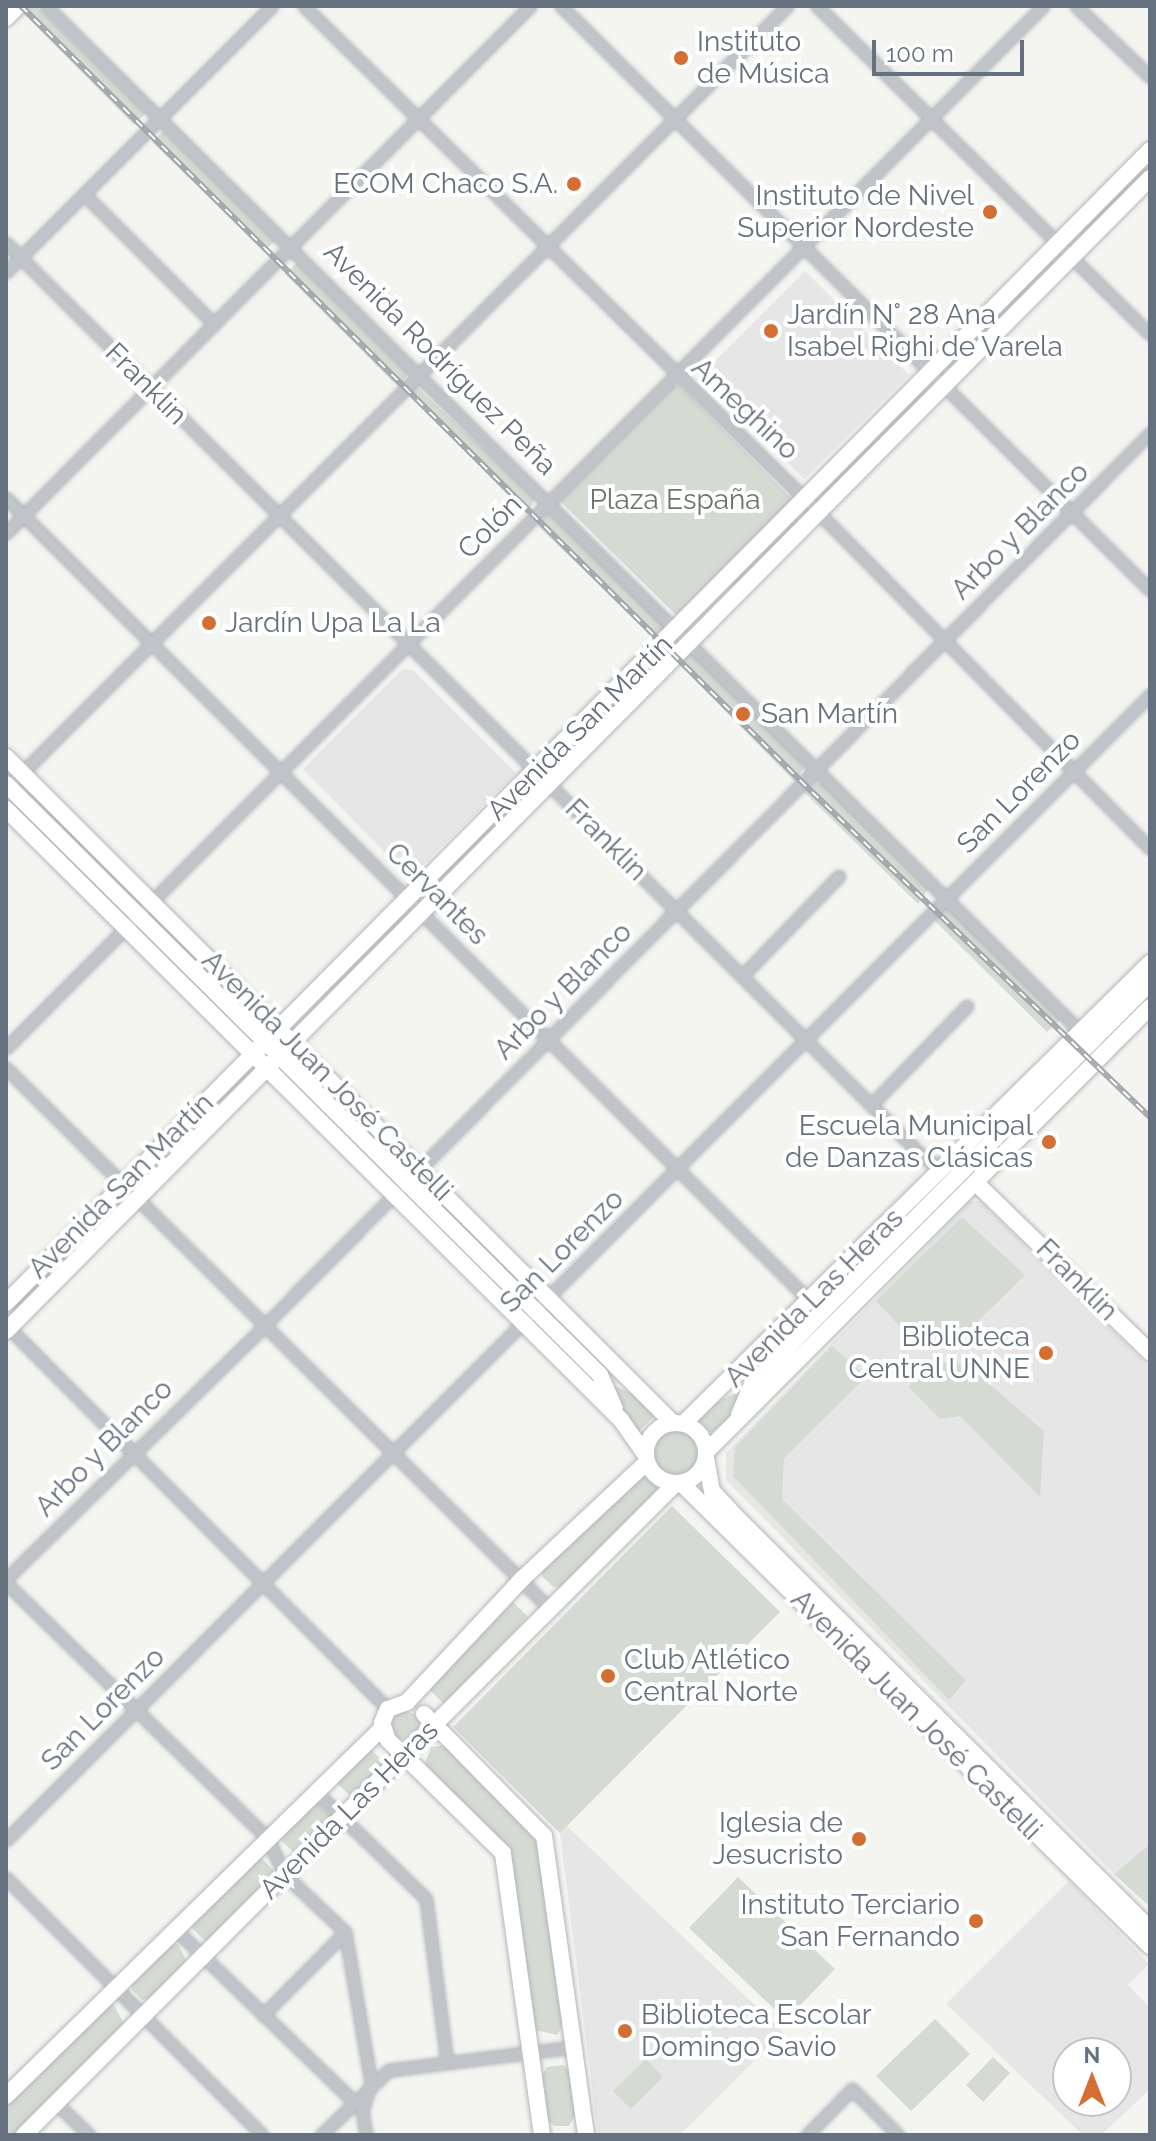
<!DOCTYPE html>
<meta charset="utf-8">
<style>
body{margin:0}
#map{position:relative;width:1156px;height:2141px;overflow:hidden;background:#f4f5f1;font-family:Raleway,sans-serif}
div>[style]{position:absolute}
.built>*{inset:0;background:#e5e6e5}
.green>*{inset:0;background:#d5dbd3}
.round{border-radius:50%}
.roads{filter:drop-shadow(0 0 2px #b3b6bb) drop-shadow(0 0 2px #b3b6bb)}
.street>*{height:11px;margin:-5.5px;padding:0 5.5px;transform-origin:5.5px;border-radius:5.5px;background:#c0c3c7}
.secondary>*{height:16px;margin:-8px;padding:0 8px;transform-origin:8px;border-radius:8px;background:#fff}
.primary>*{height:16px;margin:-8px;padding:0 8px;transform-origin:8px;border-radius:8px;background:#fff}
.primary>.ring{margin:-8px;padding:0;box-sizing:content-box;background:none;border:16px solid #fff;border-radius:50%}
.rail>*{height:6px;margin-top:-3px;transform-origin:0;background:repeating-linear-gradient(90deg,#fff 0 9px,#a2a6ab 0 18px);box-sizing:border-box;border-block:2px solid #a2a6ab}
.dots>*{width:22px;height:22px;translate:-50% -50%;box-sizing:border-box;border:4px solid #fff;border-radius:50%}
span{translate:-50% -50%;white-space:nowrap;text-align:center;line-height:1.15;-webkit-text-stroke:8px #fff;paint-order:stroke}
.poi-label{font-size:28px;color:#667180}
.left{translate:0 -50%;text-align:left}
.right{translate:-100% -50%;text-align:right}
.street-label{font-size:28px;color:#667180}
.park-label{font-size:28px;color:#667864}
.frame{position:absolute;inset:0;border:8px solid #667180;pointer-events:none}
.north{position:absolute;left:1052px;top:2037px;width:80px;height:80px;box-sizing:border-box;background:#fff;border:2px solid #c2c6cc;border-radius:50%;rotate:0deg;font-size:22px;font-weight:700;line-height:32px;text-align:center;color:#667180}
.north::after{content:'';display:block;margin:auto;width:28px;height:36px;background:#d46e32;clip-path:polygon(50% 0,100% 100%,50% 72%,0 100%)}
.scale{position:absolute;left:872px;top:40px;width:152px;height:36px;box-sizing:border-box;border:4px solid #667180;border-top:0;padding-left:10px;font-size:24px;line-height:28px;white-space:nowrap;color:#667180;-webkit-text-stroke:6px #fff;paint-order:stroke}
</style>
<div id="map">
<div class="built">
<i style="clip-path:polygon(805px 271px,909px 375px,804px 479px,701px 375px)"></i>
<i style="clip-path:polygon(403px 669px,413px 670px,516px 773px,414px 874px,405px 873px,303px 769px)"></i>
<i style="clip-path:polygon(970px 1201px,980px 1201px,1150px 1367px,1150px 1844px,1114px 1874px,726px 1480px,726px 1453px)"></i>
<i style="clip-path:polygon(567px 1826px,783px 2032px,680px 2135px,598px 2135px,560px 1833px)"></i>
<i style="clip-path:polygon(evenodd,1069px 1881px,1149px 1964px,1128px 1985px,1150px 2008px,1150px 2089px,1101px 2135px,1083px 2135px,946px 2004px,1069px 1881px,1116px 2053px,1116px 2101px,1068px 2101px,1068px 2053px,1116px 2053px)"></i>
</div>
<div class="green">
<i style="clip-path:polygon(26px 6px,36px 6px,146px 113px,134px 125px,21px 11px)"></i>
<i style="clip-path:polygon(163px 131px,277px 239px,264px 251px,152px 142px)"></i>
<i style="clip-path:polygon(1150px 158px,1150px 173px,1081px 239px,1079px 231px)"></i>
<i style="clip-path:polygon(1052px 260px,1055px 264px,950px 371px,947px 363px)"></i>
<i style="clip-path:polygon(299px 261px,409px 373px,398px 387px,285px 274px)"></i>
<i style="clip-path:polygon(416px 386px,535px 498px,527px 515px,409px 394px)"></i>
<i style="clip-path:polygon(669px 386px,680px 386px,793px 500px,676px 615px,558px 499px)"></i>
<i style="clip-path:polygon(921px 387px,927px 392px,822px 496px,816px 491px)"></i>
<i style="clip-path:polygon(549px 512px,666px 625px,654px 638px,538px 526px)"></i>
<i style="clip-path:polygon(794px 518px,800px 521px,735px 588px,731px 585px)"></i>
<i style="clip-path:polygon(687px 652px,697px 654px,804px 767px,795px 782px,677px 662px)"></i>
<i style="clip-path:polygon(658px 657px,660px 662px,557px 768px,552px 762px)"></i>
<i style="clip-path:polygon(815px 781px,825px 785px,929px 888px,918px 904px,803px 791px)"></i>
<i style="clip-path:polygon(530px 786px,533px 791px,429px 897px,423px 894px)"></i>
<i style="clip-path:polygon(29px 788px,138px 895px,132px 899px,26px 795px)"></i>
<i style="clip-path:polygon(13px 801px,123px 910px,121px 913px,11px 803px)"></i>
<i style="clip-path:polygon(943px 907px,951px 910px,1060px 1020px,1047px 1032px,935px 921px)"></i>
<i style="clip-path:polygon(399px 914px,405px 918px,296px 1023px,296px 1020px)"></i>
<i style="clip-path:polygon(156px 916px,261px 1020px,258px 1024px,154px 923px)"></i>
<i style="clip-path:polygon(299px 1058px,402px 1161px,399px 1165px,297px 1065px)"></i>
<i style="clip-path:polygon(248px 1068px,250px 1073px,143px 1177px,141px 1175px)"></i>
<i style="clip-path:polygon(429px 1187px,532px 1289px,528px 1292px,426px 1193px)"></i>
<i style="clip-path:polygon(111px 1205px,116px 1210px,15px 1313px,11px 1308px)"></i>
<i style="clip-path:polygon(962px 1217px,1025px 1275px,963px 1336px,912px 1339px,876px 1301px)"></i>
<i style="clip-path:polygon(832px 1346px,866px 1377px,784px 1458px,782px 1499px,966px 1680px,949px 1700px,733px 1476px,735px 1447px)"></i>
<i style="clip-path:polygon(951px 1359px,980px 1376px,1044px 1431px,1040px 1497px,960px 1416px,940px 1419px,908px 1386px)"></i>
<i style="clip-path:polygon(609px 1383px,639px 1397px,656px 1415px,639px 1431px,623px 1413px)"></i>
<i style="clip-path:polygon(743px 1390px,729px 1419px,711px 1433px,699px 1420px,718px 1401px)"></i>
<i class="round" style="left:649px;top:1426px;width:54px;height:54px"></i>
<i style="clip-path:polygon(641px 1471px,660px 1491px,564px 1587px,553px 1587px,542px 1576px,543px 1567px)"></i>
<i style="clip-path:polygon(672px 1506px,780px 1612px,560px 1833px,453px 1727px)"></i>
<i style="clip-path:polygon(513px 1602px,528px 1617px,444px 1704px,428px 1688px)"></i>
<i class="round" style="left:392px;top:1712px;width:28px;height:28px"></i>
<i style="clip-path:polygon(445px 1745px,540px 1845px,565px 2022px,557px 2035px,535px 2030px,510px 1852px,425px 1763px,431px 1747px)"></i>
<i style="clip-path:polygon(368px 1747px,386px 1764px,352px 1798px,335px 1781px)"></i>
<i style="clip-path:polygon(314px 1800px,332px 1817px,295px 1854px,278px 1837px)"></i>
<i style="clip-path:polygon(1150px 1844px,1150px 1907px,1114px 1874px)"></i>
<i style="clip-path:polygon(258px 1855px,275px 1872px,206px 1942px,189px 1925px)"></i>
<i style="clip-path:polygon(738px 1877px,835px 1969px,786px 2020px,689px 1928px)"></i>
<i style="clip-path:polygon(178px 1944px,187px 1962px,150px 1999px,142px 2000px,132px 1990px,132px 1981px,170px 1945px)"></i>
<i style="clip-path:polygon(114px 2005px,125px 2026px,15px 2135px,6px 2135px,6px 2103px,103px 2007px)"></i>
<i style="clip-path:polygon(935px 2019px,970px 2054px,911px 2111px,876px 2076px)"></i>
<i style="clip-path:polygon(993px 2057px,1010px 2073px,983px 2102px,966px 2085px)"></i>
<i style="clip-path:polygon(646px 2059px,663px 2077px,631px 2109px,613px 2091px)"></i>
<i style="clip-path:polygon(563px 2065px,570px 2071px,577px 2112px,569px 2126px,555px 2126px,547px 2120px,541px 2076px,547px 2067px)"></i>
</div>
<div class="roads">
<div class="street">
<i style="left:46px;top:6px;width:1490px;rotate:44.76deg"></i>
<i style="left:304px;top:6px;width:720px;rotate:44.55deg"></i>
<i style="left:817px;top:511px;width:474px;rotate:45.4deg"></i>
<i style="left:561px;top:6px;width:829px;rotate:44.76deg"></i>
<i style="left:817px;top:6px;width:467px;rotate:44.6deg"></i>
<i style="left:1076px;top:6px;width:103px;rotate:43.8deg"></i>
<i style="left:84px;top:194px;width:184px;rotate:45deg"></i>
<i style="left:6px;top:243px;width:1228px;rotate:44.9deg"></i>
<i style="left:876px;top:1110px;width:66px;rotate:45deg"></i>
<i style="left:923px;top:1157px;width:28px;rotate:32deg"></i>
<i style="left:6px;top:272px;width:376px;rotate:-45deg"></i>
<i style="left:6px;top:498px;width:1159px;rotate:44.97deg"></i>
<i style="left:6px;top:533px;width:743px;rotate:-45.16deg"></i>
<i style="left:6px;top:789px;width:1106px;rotate:-45.07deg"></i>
<i style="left:742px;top:976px;width:139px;rotate:-45.9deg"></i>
<i style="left:6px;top:1048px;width:1470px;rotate:-45.14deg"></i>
<i style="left:6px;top:1068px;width:766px;rotate:44.84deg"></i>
<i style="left:871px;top:1105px;width:138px;rotate:-45.9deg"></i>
<i style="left:6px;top:1325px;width:542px;rotate:45.15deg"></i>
<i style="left:6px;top:1579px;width:363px;rotate:-44.4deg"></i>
<i style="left:265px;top:1325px;width:1257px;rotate:-45.23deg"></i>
<i style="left:6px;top:1583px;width:365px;rotate:44.3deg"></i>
<i style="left:267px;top:1838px;width:41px;rotate:64.1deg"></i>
<i style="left:285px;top:1875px;width:83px;rotate:43.5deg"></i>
<i style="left:345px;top:1932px;width:153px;rotate:80.2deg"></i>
<i style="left:371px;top:2083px;width:28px;rotate:108deg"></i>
<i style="left:362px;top:2110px;width:25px;rotate:81deg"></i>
<i style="left:315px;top:1791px;width:155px;rotate:44.2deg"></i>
<i style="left:426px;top:1899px;width:165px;rotate:82.7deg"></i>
<i style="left:6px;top:1840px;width:1619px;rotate:-45.03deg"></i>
<i style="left:6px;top:1878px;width:363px;rotate:45.1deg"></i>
<i style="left:176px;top:1930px;width:252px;rotate:44deg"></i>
<i style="left:263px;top:2015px;width:117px;rotate:-45.3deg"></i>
<i style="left:56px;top:2103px;width:46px;rotate:44.1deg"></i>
<i style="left:321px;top:2135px;width:94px;rotate:-43.7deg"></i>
<i style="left:389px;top:2070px;width:186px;rotate:-7.1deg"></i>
<i style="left:807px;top:2135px;width:64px;rotate:-45.6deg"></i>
<i style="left:852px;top:2089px;width:65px;rotate:45deg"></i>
</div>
<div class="secondary">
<i style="left:6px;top:18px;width:17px;rotate:-45deg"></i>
<i style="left:976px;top:1183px;width:243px;rotate:44.2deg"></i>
<i style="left:6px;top:1303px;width:1624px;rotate:-45.22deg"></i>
<i style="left:6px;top:1331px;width:1624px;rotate:-45.22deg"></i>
<i style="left:424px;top:1714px;width:171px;rotate:45.5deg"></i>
<i style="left:544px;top:1836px;width:302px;rotate:82deg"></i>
<i style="left:6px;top:2096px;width:526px;rotate:-44.38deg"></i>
<i style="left:24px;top:2135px;width:921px;rotate:-45deg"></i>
<i style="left:542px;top:2135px;width:285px;rotate:-97.9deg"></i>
<i style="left:503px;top:1853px;width:161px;rotate:-135.5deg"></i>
<i style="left:388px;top:1740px;width:18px;rotate:-109deg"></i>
<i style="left:382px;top:1723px;width:15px;rotate:-67deg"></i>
<i style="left:388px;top:1709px;width:20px;rotate:-20deg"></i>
<i style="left:407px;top:1702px;width:168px;rotate:-46.9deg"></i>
<i style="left:522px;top:1579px;width:171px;rotate:-43.1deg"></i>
</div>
<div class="primary">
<i style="left:6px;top:757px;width:943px;rotate:44.96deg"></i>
<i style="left:6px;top:784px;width:838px;rotate:44.85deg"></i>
<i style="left:600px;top:1375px;width:36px;rotate:66deg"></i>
<i style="left:6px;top:809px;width:867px;rotate:44.81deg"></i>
<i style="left:621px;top:1420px;width:42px;rotate:54.8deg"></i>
<i style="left:739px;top:1415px;width:33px;rotate:-67deg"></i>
<i style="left:752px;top:1385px;width:91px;rotate:-46.3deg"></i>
<i style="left:815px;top:1319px;width:474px;rotate:-45.1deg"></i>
<i class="ring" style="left:646px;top:1423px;width:44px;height:44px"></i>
<i style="left:684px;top:1423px;width:655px;rotate:-44.63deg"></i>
<i style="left:707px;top:1451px;width:627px;rotate:-45.06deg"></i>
<i style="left:706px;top:1458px;width:34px;rotate:80deg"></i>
<i style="left:712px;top:1491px;width:40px;rotate:47deg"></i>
<i style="left:739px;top:1520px;width:580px;rotate:44.86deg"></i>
<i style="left:681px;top:1483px;width:659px;rotate:44.63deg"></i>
</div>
</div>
<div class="rail">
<i style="left:21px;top:6px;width:1115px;rotate:44.82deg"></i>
<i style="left:812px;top:792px;width:469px;rotate:43.9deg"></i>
</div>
<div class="dots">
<i style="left:681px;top:58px;background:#d46e32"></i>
<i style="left:574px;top:184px;background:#d46e32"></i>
<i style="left:990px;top:212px;background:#d46e32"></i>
<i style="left:771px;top:331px;background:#d46e32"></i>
<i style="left:209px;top:623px;background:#d46e32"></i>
<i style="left:743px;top:714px;background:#d46e32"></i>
<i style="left:1049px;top:1142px;background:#d46e32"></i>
<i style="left:1046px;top:1353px;background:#d46e32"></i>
<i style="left:608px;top:1676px;background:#d46e32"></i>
<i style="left:859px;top:1839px;background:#d46e32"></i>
<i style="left:976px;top:1921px;background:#d46e32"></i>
<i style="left:625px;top:2031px;background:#d46e32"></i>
</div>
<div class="poi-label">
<span class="left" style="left:697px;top:58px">Instituto<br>de Música</span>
<span class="right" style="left:558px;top:184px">ECOM Chaco S.A.</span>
<span class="right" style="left:974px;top:212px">Instituto de Nivel<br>Superior Nordeste</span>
<span class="left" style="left:787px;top:331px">Jardín N° 28 Ana<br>Isabel Righi de Varela</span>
<span class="left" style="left:225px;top:623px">Jardín Upa La La</span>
<span class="left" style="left:761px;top:714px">San Martín</span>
<span class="right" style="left:1033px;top:1142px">Escuela Municipal<br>de Danzas Clásicas</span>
<span class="right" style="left:1030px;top:1353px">Biblioteca<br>Central UNNE</span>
<span class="left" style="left:624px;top:1676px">Club Atlético<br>Central Norte</span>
<span class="right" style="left:843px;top:1839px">Iglesia de<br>Jesucristo</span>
<span class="right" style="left:960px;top:1921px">Instituto Terciario<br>San Fernando</span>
<span class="left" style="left:641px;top:2031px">Biblioteca Escolar<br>Domingo Savio</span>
</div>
<div class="street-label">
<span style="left:440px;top:359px;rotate:45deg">Avenida Rodríguez Peña</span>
<span style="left:146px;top:384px;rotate:45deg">Franklin</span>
<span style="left:745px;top:409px;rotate:43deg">Ameghino</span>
<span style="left:490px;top:527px;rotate:-45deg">Colón</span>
<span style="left:1020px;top:531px;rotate:-45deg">Arbo y Blanco</span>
<span style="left:580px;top:728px;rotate:-45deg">Avenida San Martín</span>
<span style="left:1019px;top:792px;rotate:-45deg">San Lorenzo</span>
<span style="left:606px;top:840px;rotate:45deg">Franklin</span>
<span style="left:437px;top:894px;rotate:45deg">Cervantes</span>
<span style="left:563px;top:991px;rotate:-45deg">Arbo y Blanco</span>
<span style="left:327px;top:1076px;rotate:45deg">Avenida Juan José Castelli</span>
<span style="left:121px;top:1186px;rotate:-45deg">Avenida San Martín</span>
<span style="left:562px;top:1251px;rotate:-45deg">San Lorenzo</span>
<span style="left:1077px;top:1280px;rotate:45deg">Franklin</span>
<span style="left:814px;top:1298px;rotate:-45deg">Avenida Las Heras</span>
<span style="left:104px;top:1448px;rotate:-45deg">Arbo y Blanco</span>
<span style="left:103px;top:1709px;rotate:-45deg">San Lorenzo</span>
<span style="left:916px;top:1715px;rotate:45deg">Avenida Juan José Castelli</span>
<span style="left:349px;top:1810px;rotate:-45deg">Avenida Las Heras</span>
</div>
<div class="park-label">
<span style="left:675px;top:500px">Plaza España</span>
</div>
<div class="frame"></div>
<div class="north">N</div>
<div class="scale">100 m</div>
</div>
